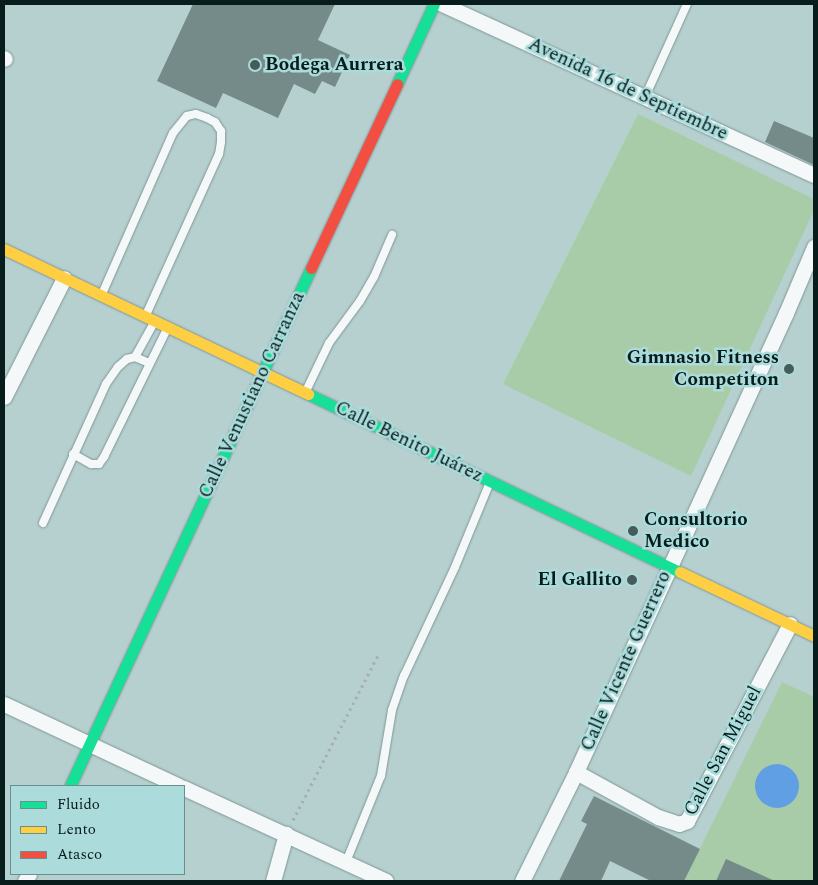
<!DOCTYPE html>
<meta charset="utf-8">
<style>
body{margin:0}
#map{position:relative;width:818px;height:885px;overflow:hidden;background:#b6d0d0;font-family:Spectral,serif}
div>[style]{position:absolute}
.green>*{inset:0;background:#a8cca8}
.water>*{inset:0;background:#619fe4}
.round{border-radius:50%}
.building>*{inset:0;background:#758b89}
.path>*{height:3px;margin-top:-1.5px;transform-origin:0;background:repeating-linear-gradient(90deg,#a6b0b0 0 2.5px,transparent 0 6.5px)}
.roads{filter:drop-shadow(0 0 1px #829696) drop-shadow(0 0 1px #829696)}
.lane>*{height:8px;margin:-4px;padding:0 4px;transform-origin:4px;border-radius:4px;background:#f4f8f8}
.street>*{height:15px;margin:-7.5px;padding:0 7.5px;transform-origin:7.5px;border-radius:7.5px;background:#f4f8f8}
.fast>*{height:11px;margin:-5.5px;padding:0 5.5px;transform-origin:5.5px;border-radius:5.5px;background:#16e098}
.slow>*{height:11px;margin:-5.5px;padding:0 5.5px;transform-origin:5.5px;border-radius:5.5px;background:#ffcf43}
.jam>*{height:11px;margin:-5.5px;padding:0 5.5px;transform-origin:5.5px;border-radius:5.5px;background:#f24e42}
.dots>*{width:14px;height:14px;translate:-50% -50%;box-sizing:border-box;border:2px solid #abdbdb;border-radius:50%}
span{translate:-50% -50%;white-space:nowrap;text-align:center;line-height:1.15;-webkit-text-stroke:5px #abdbdb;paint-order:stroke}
.poi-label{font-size:19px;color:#091c1c;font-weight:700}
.left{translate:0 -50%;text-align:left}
.right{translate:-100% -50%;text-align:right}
.street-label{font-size:19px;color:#091c1c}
.frame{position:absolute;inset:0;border:5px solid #091c1c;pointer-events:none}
.legend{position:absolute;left:10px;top:785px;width:175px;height:90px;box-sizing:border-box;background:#abdbdb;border:1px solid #6a8f8f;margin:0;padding:6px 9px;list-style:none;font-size:15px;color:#091c1c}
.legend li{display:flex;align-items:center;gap:10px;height:25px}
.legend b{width:25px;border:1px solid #6a8f8f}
</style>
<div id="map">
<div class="green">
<i style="clip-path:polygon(638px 114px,814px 199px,814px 210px,691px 476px,503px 384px)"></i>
<i style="clip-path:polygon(782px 682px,814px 697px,814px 881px,684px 881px)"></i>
</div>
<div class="water">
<i class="round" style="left:755px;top:764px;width:44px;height:44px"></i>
</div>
<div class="building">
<i style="clip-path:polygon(193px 4px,335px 4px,318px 40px,350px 55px,335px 87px,322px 81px,315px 94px,294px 84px,278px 118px,223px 93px,216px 108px,157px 81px)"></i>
<i style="clip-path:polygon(774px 121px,814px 138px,814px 165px,765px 142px)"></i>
<i style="clip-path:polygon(594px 796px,700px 849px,684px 881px,651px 881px,610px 861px,601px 881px,559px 881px,587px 824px,581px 821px)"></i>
<i style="clip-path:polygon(726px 859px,775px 881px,716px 881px)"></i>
</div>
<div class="path">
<i style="left:293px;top:820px;width:186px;rotate:-62.7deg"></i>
</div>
<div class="roads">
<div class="lane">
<i style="left:645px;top:97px;width:102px;rotate:-65.7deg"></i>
<i style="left:102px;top:294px;width:176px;rotate:-66.2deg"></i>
<i style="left:173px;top:133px;width:22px;rotate:-51deg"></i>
<i style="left:187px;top:116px;width:9px;rotate:-13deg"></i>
<i style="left:196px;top:114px;width:12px;rotate:20deg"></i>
<i style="left:207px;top:118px;width:9px;rotate:27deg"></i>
<i style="left:215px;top:122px;width:11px;rotate:56deg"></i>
<i style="left:221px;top:131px;width:11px;rotate:90deg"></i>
<i style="left:221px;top:142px;width:12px;rotate:99deg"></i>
<i style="left:219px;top:154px;width:177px;rotate:114.4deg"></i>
<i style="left:135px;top:357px;width:39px;rotate:-61deg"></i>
<i style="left:306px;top:391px;width:53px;rotate:-64.4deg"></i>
<i style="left:329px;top:343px;width:52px;rotate:-53.6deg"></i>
<i style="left:360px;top:301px;width:28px;rotate:-60deg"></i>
<i style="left:374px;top:277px;width:46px;rotate:-66.8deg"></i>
<i style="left:73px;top:454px;width:21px;rotate:29deg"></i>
<i style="left:91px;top:464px;width:8px"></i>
<i style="left:99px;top:464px;width:9px;rotate:-54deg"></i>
<i style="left:104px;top:457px;width:143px;rotate:-63.8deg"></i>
<i style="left:43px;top:523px;width:153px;rotate:-65.6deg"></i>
<i style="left:106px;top:384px;width:21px;rotate:-55deg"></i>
<i style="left:118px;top:367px;width:12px;rotate:-42deg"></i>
<i style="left:127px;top:359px;width:8px;rotate:-14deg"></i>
<i style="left:135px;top:357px;width:15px;rotate:23deg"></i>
<i style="left:346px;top:862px;width:93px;rotate:-67.9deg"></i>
<i style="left:381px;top:776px;width:67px;rotate:-80.5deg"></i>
<i style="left:392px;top:710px;width:36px;rotate:-71deg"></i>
<i style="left:404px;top:676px;width:120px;rotate:-64.9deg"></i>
<i style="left:455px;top:567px;width:92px;rotate:-67.6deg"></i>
</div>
<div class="street">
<i style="left:442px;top:4px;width:409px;rotate:24.7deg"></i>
<i style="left:4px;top:58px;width:1px;rotate:45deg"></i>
<i style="left:4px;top:397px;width:133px;rotate:-63.2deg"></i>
<i style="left:4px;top:704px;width:193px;rotate:25.1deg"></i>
<i style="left:576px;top:772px;width:94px;rotate:28.8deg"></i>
<i style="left:658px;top:817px;width:22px;rotate:18deg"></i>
<i style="left:679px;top:824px;width:9px;rotate:-21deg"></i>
<i style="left:687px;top:821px;width:222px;rotate:-62.4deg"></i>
<i style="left:184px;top:788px;width:222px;rotate:24.7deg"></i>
<i style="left:25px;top:881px;width:8px;rotate:-60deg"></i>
<i style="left:273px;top:881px;width:49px;rotate:-74.5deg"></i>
<i style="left:522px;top:881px;width:122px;rotate:-63.6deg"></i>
<i style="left:576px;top:772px;width:505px;rotate:-65.42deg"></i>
<i style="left:786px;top:313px;width:72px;rotate:-67deg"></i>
</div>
<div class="fast">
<i style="left:397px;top:84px;width:88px;rotate:-65.2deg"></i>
<i style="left:308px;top:394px;width:412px;rotate:25.6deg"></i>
<i style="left:70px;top:786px;width:571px;rotate:-65.05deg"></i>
</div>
<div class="slow">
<i style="left:4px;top:249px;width:337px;rotate:25.5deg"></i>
<i style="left:680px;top:572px;width:148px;rotate:25.5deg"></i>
</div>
<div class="jam">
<i style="left:311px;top:268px;width:203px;rotate:-64.9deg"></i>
</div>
</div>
<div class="dots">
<i style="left:255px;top:65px;background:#465b5b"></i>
<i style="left:789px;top:369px;background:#465b5b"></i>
<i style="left:633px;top:531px;background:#465b5b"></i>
<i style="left:632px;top:580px;background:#465b5b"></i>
</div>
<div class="poi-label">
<span class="left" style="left:265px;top:65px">Bodega Aurrera</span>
<span class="right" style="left:779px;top:369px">Gimnasio Fitness<br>Competiton</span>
<span class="left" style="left:644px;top:531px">Consultorio<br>Medico</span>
<span class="right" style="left:622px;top:580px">El Gallito</span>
</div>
<div class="street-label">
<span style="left:628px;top:89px;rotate:25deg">Avenida 16 de Septiembre</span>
<span style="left:252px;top:395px;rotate:-65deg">Calle Venustiano Carranza</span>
<span style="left:409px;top:442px;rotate:26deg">Calle Benito Juárez</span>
<span style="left:626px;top:661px;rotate:-66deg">Calle Vicente Guerrero</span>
<span style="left:723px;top:751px;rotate:-62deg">Calle San Miguel</span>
</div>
<div class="frame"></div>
<ul class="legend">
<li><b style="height:6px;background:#16e098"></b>Fluido</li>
<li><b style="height:6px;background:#ffcf43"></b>Lento</li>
<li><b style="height:6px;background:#f24e42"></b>Atasco</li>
</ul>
</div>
